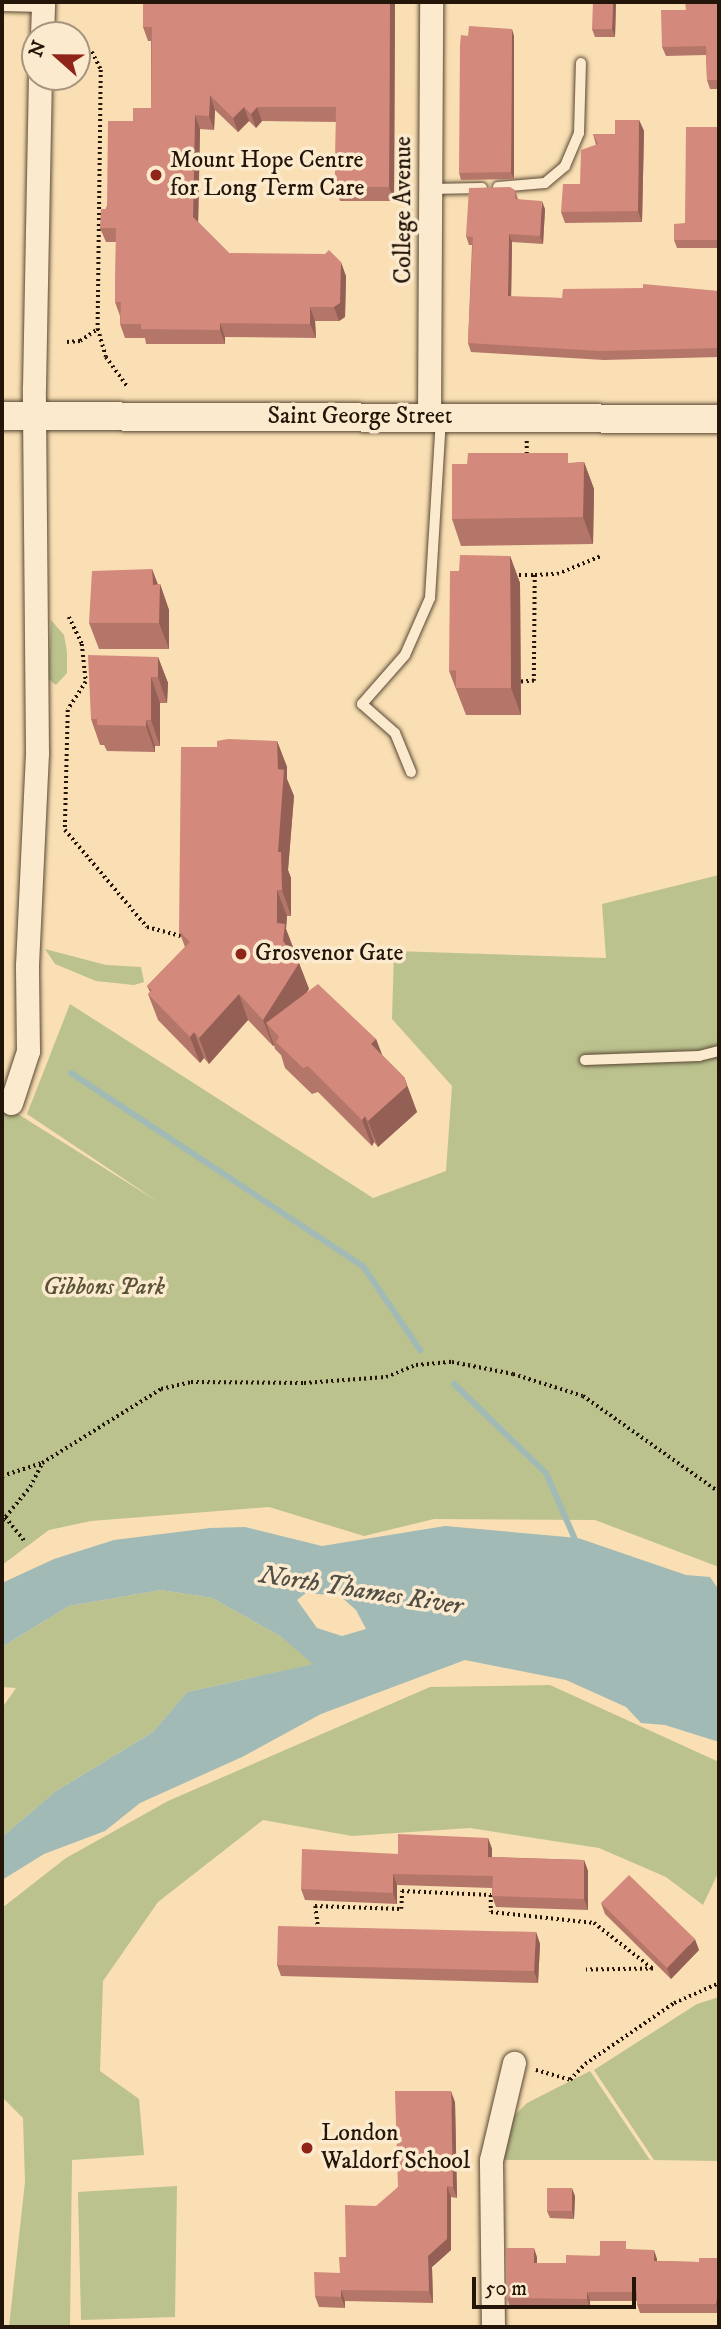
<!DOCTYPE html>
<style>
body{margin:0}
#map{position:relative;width:721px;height:2329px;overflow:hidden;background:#f9dfb3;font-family:"IM FELL DW Pica",serif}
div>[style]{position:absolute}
.green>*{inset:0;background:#bbc28e}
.water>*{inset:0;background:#a1bab6}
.stream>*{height:6px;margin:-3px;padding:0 3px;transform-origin:3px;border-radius:3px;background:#a1bab6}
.path>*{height:3.5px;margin-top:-1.75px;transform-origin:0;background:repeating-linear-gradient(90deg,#241509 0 2px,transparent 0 5.5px)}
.roads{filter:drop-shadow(0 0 2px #594834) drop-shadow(0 0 2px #594834)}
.service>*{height:10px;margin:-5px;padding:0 5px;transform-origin:5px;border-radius:5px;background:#fbeace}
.minor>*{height:23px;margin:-11.5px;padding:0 11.5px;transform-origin:11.5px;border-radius:11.5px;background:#fbeace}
.tertiary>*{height:28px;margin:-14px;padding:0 14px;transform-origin:14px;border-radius:14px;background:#fbeace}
.wall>*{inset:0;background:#b5766a}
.shaded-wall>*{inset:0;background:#946056}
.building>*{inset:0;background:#d3897b}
.dots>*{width:19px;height:19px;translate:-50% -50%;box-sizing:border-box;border:4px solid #fbeace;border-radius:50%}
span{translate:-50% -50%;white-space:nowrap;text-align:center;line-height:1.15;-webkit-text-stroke:7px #fbeace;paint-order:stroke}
.poi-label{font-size:24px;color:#241509}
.left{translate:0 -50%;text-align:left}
.street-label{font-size:24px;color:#241509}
.park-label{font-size:24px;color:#595238;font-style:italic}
.water-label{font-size:26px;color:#504f46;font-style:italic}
.frame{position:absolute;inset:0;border:4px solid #241509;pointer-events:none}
.north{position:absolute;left:21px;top:21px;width:70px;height:70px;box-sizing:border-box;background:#fbeace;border:2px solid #a5957f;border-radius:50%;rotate:291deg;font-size:19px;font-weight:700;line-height:28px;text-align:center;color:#241509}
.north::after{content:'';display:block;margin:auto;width:24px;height:32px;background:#8f2418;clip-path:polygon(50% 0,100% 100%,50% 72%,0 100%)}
.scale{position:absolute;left:472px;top:2277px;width:164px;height:32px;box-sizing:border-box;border:4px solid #241509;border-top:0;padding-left:9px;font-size:21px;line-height:24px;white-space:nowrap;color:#241509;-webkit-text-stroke:5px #fbeace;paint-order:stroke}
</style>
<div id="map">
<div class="green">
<i style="clip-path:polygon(51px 620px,64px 635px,67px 652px,67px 673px,56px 685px,48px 679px)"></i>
<i style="clip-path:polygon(719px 875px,719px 1567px,595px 1520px,434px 1519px,364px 1536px,269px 1507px,91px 1521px,49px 1530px,2px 1565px,2px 1104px,160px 1203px,27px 1114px,70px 1004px,373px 1198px,446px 1171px,452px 1086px,392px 1019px,394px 951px,606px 958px,602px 904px)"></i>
<i style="clip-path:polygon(45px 949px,106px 965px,141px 967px,144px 982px,134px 985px,96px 981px,55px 964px)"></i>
<i style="clip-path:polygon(161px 1590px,212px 1598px,280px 1636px,314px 1664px,187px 1692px,153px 1732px,56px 1791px,2px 1837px,2px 1708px,16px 1688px,2px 1687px,2px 1647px,69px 1606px)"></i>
<i style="clip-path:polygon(550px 1685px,719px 1762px,719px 1871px,703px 1905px,666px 1877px,599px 1848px,470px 1828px,352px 1836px,263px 1820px,158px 1902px,103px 1981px,100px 2071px,139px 2099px,144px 2155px,72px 2160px,70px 2327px,9px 2327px,25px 2182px,23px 2118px,2px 2097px,2px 1908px,66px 1858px,168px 1801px,430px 1687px)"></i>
<i style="clip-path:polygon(719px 1997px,719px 2161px,654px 2160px,594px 2070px,697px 2004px)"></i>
<i style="clip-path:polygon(590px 2071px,650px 2160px,499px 2160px,513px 2117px,527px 2103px)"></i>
<i style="clip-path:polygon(177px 2186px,175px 2317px,81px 2320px,78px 2192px)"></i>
</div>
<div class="water">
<i style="clip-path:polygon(evenodd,445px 1526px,578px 1538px,686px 1575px,710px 1577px,719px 1590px,719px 1742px,665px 1725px,641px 1723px,626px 1707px,566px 1680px,465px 1660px,321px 1714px,242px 1757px,140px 1803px,105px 1831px,44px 1854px,2px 1880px,2px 1837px,56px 1791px,153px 1732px,187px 1692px,313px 1664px,280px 1636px,212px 1598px,161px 1590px,69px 1606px,2px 1647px,2px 1583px,54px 1559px,114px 1540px,210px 1528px,245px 1527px,322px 1546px,445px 1526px,306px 1593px,340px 1596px,356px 1610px,366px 1629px,342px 1636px,317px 1628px,297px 1600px,306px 1593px)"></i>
</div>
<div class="stream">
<i style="left:71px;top:1073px;width:350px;rotate:33.5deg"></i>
<i style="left:363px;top:1266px;width:102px;rotate:55.8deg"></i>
<i style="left:454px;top:1384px;width:128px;rotate:44.1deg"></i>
<i style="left:546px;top:1473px;width:70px;rotate:66.4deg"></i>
</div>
<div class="path">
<i style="left:77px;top:45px;width:17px;rotate:25deg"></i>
<i style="left:92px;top:52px;width:20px;rotate:63deg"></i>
<i style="left:101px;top:70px;width:259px;rotate:90.7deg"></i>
<i style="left:98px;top:329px;width:29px;rotate:74deg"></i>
<i style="left:106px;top:357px;width:37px;rotate:54deg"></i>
<i style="left:67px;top:342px;width:13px;rotate:-4deg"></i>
<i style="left:80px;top:341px;width:22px;rotate:-34deg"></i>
<i style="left:527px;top:441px;width:17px;rotate:90deg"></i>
<i style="left:514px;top:575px;width:21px"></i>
<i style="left:535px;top:575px;width:106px;rotate:90.5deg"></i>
<i style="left:534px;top:681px;width:13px;rotate:176deg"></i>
<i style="left:535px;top:575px;width:22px;rotate:-3deg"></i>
<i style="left:557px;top:574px;width:48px;rotate:-22.2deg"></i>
<i style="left:69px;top:617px;width:30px;rotate:64deg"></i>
<i style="left:82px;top:644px;width:38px;rotate:84deg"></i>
<i style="left:86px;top:682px;width:33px;rotate:123deg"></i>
<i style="left:68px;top:710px;width:120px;rotate:91.4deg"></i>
<i style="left:65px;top:830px;width:127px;rotate:49.8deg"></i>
<i style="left:147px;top:927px;width:35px;rotate:15deg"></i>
<i style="left:2px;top:1476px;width:42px;rotate:-18deg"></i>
<i style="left:42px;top:1463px;width:140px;rotate:-31.9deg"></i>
<i style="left:161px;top:1389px;width:31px;rotate:-13deg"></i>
<i style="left:191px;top:1382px;width:113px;rotate:0.5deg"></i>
<i style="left:304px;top:1383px;width:82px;rotate:-4.2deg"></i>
<i style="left:386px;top:1377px;width:32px;rotate:-22deg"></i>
<i style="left:416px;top:1365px;width:36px;rotate:-5deg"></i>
<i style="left:452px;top:1362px;width:62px;rotate:11.1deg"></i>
<i style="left:513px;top:1374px;width:73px;rotate:17.4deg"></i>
<i style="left:583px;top:1396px;width:166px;rotate:35.2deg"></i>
<i style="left:2px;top:1513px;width:36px;rotate:51deg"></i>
<i style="left:2px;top:1521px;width:44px;rotate:-50.5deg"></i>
<i style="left:30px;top:1487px;width:27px;rotate:-63deg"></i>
<i style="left:318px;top:1930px;width:24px;rotate:-97deg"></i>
<i style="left:315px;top:1906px;width:86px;rotate:2deg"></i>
<i style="left:401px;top:1909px;width:18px;rotate:-87deg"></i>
<i style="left:402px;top:1891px;width:89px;rotate:2.6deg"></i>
<i style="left:491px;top:1895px;width:17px;rotate:90deg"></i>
<i style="left:491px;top:1912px;width:104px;rotate:6.1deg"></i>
<i style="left:594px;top:1923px;width:75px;rotate:37.9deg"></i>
<i style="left:653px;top:1969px;width:67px;rotate:179.1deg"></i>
<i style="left:536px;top:2070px;width:35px;rotate:16deg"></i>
<i style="left:570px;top:2080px;width:22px;rotate:-47deg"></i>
<i style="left:585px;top:2064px;width:108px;rotate:-34.4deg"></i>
<i style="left:674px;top:2003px;width:49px;rotate:-24deg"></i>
</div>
<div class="roads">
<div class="service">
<i style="left:2px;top:6px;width:41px;rotate:1.4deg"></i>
<i style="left:498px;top:187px;width:47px;rotate:-4.9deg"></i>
<i style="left:545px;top:183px;width:26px;rotate:-40deg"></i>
<i style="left:565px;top:166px;width:36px;rotate:-67deg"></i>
<i style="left:579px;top:133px;width:70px;rotate:-88.4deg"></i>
<i style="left:430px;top:189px;width:52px;rotate:-1.1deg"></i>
<i style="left:411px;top:772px;width:42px;rotate:-112.3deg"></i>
<i style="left:395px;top:733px;width:44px;rotate:-138.7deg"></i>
<i style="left:362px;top:704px;width:65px;rotate:-48.7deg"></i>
<i style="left:405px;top:655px;width:62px;rotate:-66.3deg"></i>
<i style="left:430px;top:598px;width:178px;rotate:-86.5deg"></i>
<i style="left:585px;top:1060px;width:114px;rotate:-2deg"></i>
<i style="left:699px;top:1056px;width:21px;rotate:-14deg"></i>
</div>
<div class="minor">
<i style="left:42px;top:35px;width:33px;rotate:-88deg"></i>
<i style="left:429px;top:417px;width:415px;rotate:-89.7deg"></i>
<i style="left:11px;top:1103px;width:55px;rotate:-71.9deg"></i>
<i style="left:28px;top:1051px;width:86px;rotate:-90.7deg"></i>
<i style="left:27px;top:965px;width:212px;rotate:-87.3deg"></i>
<i style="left:37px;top:753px;width:366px;rotate:-90.5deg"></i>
<i style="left:34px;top:387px;width:310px;rotate:-88.9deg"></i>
<i style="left:493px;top:2327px;width:167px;rotate:-90.7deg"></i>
<i style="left:491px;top:2160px;width:100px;rotate:-76.7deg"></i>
</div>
<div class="tertiary">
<i style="left:2px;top:416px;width:717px;rotate:0.24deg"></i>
</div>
</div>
<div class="wall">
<i style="clip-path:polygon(395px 2px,394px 201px,340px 201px,335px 187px,336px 122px,262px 121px,256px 128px,249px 121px,238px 132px,215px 110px,214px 130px,200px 129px,198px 222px,229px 253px,346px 276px,345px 317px,339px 321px,315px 321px,316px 338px,225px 337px,225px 344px,146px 344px,145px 338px,125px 338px,120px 324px,120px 316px,115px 302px,116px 242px,106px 242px,100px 228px,133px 121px,151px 108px,151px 41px,148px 41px,143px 27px)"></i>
<i style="clip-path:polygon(616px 2px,615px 37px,595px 37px,592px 29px)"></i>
<i style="clip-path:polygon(719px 2px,719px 89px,710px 89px,707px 80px,706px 55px,666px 56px,662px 47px,686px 10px)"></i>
<i style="clip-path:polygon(468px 36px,514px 36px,514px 179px,461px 180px,459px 173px)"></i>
<i style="clip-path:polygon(639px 120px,644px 131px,642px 222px,565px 223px,561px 212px,580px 184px,596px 145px,593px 134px,615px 134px)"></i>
<i style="clip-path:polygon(719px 127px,719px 248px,677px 248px,674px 240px,685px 223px)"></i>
<i style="clip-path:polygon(515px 190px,518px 199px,545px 209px,543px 244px,512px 242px,511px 297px,562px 298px,719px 291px,719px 357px,604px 360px,471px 352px,468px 343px,472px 245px,469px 245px,466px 236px)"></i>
<i style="clip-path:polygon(584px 462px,594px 489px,593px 544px,461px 546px,452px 519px,572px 463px)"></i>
<i style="clip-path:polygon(510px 556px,520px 583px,521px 715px,466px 715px,449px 671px,459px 571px)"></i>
<i style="clip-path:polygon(152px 569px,158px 585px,160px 584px,169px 610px,169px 649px,99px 649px,89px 623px)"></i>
<i style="clip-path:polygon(158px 657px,168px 683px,167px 703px,160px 703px,160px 746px,155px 746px,155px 752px,107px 751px,104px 745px,100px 745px,91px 719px)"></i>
<i style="clip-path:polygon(277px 741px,287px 767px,287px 779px,294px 796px,288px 870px,291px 878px,291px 916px,287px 916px,286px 929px,294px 950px,294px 955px,299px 963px,309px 989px,306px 993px,376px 1039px,382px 1055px,404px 1077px,417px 1112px,378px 1147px,374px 1142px,372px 1146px,318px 1092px,312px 1094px,285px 1068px,281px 1055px,275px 1049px,274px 1045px,273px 1046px,248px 1020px,209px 1064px,204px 1058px,200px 1063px,158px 1020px,148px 994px,150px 992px,147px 986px,185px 947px,179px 931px,217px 747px)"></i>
<i style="clip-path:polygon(488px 1838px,492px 1849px,492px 1857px,584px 1860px,588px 1871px,588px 1910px,496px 1907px,492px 1896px,492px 1888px,397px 1885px,397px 1904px,305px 1900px,301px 1889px,398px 1854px)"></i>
<i style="clip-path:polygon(601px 1903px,699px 1950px,671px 1979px,605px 1914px)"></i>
<i style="clip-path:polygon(536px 1932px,540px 1944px,538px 1983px,281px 1976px,277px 1965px)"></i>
<i style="clip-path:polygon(455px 2102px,457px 2198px,451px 2197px,451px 2250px,432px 2267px,433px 2303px,345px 2301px,345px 2308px,319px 2307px,315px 2296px,340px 2273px,346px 2257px,398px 2187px)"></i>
<i style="clip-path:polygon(575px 2196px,574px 2219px,550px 2218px,547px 2211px)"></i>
<i style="clip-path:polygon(629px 2249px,657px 2259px,657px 2261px,699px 2262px,719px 2258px,719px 2313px,640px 2313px,637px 2304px,637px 2301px,590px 2301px,590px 2308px,510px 2307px,507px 2298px,537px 2257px,537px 2263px,566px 2263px)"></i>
</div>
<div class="shaded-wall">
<i style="clip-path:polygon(390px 2px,395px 2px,394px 201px,389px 187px)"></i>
<i style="clip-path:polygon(613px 2px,616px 2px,615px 37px,612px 29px)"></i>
<i style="clip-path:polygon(512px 29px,514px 36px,514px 179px,511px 172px)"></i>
<i style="clip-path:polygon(210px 95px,215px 110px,214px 130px,209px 116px)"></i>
<i style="clip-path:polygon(244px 107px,249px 121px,238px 132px,233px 118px)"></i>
<i style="clip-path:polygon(257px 107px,262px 121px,256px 128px,251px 114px)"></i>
<i style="clip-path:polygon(195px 115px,200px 129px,198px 231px,193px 217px)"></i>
<i style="clip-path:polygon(639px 120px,644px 131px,642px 222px,638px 211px)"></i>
<i style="clip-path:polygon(717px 160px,719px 166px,719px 215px,717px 209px)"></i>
<i style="clip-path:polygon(542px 201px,545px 209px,543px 244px,540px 236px)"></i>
<i style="clip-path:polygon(509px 234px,512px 242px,511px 305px,508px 296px)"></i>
<i style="clip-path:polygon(341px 262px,346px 276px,345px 317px,339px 321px,334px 307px)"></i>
<i style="clip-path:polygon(310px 307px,315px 321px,316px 338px,310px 324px)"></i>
<i style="clip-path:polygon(220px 323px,225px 337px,225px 344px,220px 330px)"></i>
<i style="clip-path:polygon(584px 462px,594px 489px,593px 544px,583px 517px)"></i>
<i style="clip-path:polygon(510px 556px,520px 583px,521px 715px,511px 688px)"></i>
<i style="clip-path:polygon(152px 569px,160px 590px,160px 584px,169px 610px,169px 649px,159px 623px,153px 585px)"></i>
<i style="clip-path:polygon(158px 657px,168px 683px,167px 703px,158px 677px)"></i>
<i style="clip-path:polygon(151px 677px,160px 703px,160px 746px,151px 720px)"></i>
<i style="clip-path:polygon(146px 720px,155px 746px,155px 752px,146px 726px)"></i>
<i style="clip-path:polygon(277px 741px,287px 767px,287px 779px,294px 796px,288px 870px,291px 878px,291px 916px,282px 890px,278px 852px)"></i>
<i style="clip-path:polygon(277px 890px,287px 916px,286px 929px,294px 950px,292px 967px,277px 923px)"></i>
<i style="clip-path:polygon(299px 963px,309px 989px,279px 1037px,266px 1023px,274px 1045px,273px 1046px,263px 1020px)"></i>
<i style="clip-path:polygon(239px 994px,248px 1020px,209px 1064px,199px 1038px)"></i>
<i style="clip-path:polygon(194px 1032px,204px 1058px,200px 1063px,190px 1037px)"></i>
<i style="clip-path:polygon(376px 1039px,386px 1065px,371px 1044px)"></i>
<i style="clip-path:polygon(404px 1077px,417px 1112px,378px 1147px,368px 1121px)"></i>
<i style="clip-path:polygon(365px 1116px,374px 1142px,372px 1146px,362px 1120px)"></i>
<i style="clip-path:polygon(488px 1838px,492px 1849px,492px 1868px,488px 1857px)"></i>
<i style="clip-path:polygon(584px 1860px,588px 1871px,588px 1910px,584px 1899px)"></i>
<i style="clip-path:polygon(393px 1874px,397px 1885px,397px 1904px,393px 1893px)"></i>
<i style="clip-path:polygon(536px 1932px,540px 1944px,538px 1983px,534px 1971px)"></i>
<i style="clip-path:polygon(695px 1939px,699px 1950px,671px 1979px,667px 1968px)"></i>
<i style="clip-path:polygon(451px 2091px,455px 2102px,457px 2198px,453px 2187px)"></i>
<i style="clip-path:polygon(447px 2186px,451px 2197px,451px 2250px,432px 2267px,433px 2303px,429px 2291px,428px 2256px)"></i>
<i style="clip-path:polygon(572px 2188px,575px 2196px,574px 2219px,572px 2211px)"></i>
<i style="clip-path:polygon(534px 2248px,537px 2257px,537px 2272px,534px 2263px)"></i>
<i style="clip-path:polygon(654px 2250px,657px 2259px,657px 2270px,654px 2261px)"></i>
<i style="clip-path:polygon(341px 2290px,345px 2301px,345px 2308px,341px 2297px)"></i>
<i style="clip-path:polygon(587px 2292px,590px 2301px,590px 2308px,587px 2299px)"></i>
<i style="clip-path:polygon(718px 2292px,719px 2296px,719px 2312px,716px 2304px)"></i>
</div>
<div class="building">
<i style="clip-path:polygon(143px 2px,390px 2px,389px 187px,335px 187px,336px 107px,257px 107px,251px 114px,244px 107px,233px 118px,210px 95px,209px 116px,195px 115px,193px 217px,229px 253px,325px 254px,329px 250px,341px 262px,340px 303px,334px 307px,310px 307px,310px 324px,220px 323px,220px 330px,141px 329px,141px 324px,120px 324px,121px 302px,115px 302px,116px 228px,100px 228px,101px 209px,107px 209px,108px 121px,133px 121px,133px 108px,151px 108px,152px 27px,143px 27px)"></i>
<i style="clip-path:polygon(593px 2px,613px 2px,612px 29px,592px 29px)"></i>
<i style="clip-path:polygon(685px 2px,719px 2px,719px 80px,707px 80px,706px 46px,662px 47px,661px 10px,686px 10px)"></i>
<i style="clip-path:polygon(469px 26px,512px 29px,511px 172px,459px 173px,460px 45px,461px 35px,468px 36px)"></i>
<i style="clip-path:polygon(615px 120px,639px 120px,638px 211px,561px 212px,563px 184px,580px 184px,581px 150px,598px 144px,593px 134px,615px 134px)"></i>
<i style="clip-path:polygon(686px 127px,719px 127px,719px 160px,717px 160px,717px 209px,719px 209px,719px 240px,674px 240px,674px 224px,685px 223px)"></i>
<i style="clip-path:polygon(510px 187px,515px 190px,515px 199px,542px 201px,540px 236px,509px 234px,508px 296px,562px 298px,563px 289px,643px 288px,643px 284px,719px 291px,719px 348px,600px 351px,468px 343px,473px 237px,466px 236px,469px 188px)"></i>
<i style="clip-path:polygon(468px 453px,568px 453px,568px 463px,584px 462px,583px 517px,452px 519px,452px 464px,467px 464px)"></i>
<i style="clip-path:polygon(460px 555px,510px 556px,511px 688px,456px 688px,456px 670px,449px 671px,450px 571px,459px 571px)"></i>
<i style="clip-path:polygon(152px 569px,153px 585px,160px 584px,159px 623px,89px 623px,92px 571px)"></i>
<i style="clip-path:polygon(88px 655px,158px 657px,158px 677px,151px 677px,151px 720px,146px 720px,146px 726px,97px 725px,97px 719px,91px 719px)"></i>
<i style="clip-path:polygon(228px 739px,277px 741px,278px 769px,284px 770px,278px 852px,281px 852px,282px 890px,277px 890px,277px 923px,285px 924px,283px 941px,299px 963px,263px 1020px,239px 994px,199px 1038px,194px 1032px,190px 1037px,148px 994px,152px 990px,147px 986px,190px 942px,179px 931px,181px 747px,217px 747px,217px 741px)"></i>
<i style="clip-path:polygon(318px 984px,376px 1039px,371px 1044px,404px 1077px,407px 1086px,368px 1121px,365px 1116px,362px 1120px,308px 1066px,303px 1068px,276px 1042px,279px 1037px,266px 1023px)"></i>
<i style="clip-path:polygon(398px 1834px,488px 1838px,488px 1857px,584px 1860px,584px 1899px,492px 1896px,493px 1876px,393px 1874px,393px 1893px,301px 1889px,302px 1849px,398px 1854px)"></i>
<i style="clip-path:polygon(629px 1875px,695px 1939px,667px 1968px,601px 1903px)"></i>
<i style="clip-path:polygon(278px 1926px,536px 1932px,534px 1971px,277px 1965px)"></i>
<i style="clip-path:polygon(395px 2091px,451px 2091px,453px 2187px,447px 2186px,447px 2239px,428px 2256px,429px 2291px,341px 2290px,341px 2297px,315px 2296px,314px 2272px,340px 2273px,339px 2257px,346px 2257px,345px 2205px,376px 2206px,398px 2187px)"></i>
<i style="clip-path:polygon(547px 2188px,572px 2188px,572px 2211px,547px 2211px)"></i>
<i style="clip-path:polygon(600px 2241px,626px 2241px,626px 2249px,654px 2250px,654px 2261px,699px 2262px,699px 2258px,719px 2258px,719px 2292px,718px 2292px,716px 2304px,637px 2304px,637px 2292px,587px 2292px,587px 2299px,507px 2298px,506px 2248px,534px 2248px,534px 2263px,566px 2263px,566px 2255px,600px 2256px)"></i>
</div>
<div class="dots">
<i style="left:156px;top:175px;background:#8f2418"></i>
<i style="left:241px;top:954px;background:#8f2418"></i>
<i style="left:307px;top:2148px;background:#8f2418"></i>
</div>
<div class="poi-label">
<span class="left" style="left:170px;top:175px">Mount Hope Centre<br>for Long Term Care</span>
<span class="left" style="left:255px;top:954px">Grosvenor Gate</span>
<span class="left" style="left:321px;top:2148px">London<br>Waldorf School</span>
</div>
<div class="street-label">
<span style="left:404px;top:210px;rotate:-90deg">College Avenue</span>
<span style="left:360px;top:417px">Saint George Street</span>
</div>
<div class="park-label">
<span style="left:104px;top:1288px">Gibbons Park</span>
</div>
<div class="water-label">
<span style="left:361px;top:1591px;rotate:9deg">North Thames River</span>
</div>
<div class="frame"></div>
<div class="north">N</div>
<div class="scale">50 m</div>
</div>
